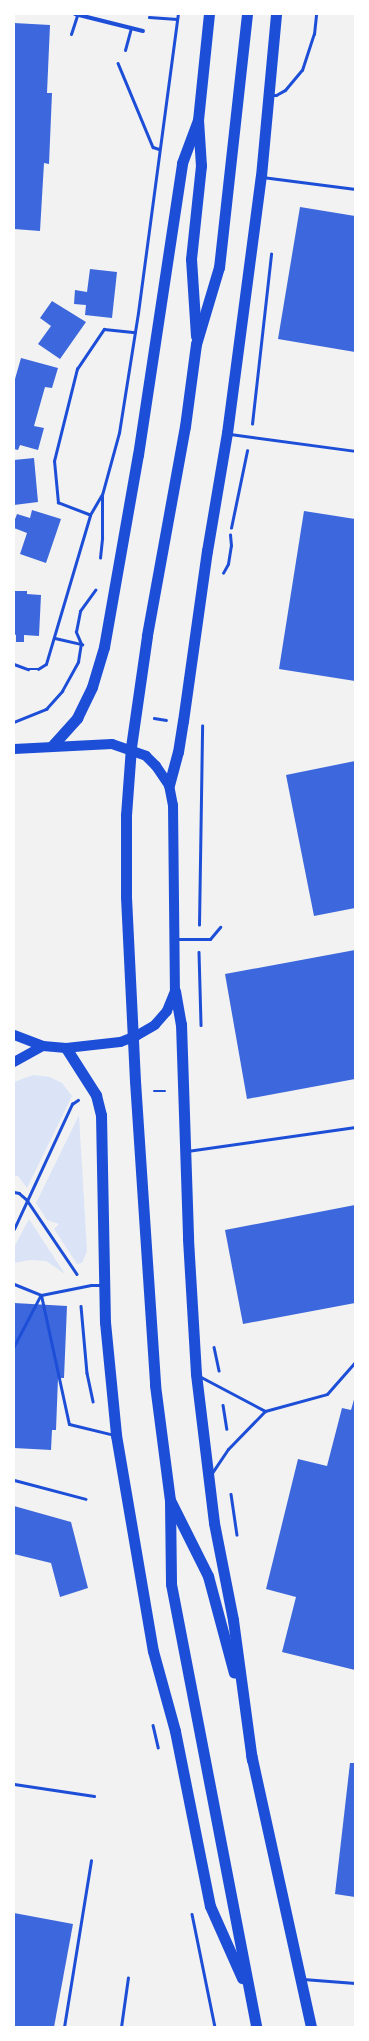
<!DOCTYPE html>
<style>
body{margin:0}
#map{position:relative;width:369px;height:2041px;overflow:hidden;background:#f2f2f2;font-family:Roboto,sans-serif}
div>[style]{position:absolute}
.green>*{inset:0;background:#dbe4f7}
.building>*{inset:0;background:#3d67dc}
.path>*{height:2.5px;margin:-1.25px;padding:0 1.25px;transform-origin:1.25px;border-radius:1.25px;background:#1d4ed8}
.service>*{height:3px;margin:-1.5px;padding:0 1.5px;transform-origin:1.5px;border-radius:1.5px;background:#1d4ed8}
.minor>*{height:4px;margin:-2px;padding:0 2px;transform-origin:2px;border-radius:2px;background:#1d4ed8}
.primary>*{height:10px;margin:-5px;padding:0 5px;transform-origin:5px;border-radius:5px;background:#1d4ed8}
.trunk>*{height:11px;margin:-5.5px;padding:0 5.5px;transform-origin:5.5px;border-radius:5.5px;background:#1d4ed8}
span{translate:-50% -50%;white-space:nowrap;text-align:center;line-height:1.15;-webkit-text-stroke:3.5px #fff;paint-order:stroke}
.frame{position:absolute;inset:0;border:15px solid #fff;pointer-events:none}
</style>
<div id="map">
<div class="green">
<i style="clip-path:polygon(33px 1075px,50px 1077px,62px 1083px,72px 1096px,27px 1188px,18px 1176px,14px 1176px,14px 1082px)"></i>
<i style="clip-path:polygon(79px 1115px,87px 1251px,82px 1263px,77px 1264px,54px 1229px,59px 1224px,47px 1220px,36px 1203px)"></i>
<i style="clip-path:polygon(29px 1219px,65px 1274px,46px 1261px,30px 1260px,14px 1263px,14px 1247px)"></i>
</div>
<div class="building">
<i style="clip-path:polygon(14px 23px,50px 25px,47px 93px,52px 93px,49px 164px,44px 163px,40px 231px,14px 229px)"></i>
<i style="clip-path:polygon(300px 207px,355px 216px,355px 352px,278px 339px)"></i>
<i style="clip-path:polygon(90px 269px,117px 272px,112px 318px,85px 315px,86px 305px,74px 304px,75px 290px,87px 292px)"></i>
<i style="clip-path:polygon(52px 301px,86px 322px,60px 359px,38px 344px,51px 326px,40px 318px)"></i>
<i style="clip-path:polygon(21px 358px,58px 368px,52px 388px,45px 387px,34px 426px,44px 428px,38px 450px,20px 445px,18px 450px,14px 449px,14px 378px,15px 379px)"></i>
<i style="clip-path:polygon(34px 458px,38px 502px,14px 505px,14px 460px)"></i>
<i style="clip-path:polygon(32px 510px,61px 519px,46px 563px,20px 554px,27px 533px,14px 528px,14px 522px,17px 514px,30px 518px)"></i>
<i style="clip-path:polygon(304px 511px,355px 519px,355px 681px,279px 669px)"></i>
<i style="clip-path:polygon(14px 591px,27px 591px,27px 594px,41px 595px,39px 636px,24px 635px,24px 642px,16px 642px,16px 635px,14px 634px)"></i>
<i style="clip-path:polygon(355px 761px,355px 908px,314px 916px,286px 775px)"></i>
<i style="clip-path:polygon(355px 950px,355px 1079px,247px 1099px,225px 974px)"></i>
<i style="clip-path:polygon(355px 1205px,355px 1303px,243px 1324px,225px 1230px)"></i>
<i style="clip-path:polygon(14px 1303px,67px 1306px,64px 1378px,58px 1378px,56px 1430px,52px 1430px,51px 1450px,14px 1448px)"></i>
<i style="clip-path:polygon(355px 1396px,355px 1670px,282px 1652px,296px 1597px,266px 1589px,298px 1459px,327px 1466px,342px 1408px,351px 1410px)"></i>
<i style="clip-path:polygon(14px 1506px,71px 1522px,88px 1588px,60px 1597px,51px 1563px,14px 1554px)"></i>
<i style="clip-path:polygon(350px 1763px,355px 1763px,355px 1897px,335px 1894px)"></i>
<i style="clip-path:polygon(14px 1913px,73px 1924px,54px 2027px,14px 2027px)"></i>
</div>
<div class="path">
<i style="left:149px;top:17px;width:28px;rotate:4deg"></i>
<i style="left:118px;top:63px;width:91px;rotate:67.4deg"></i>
<i style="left:153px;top:147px;width:6px;rotate:18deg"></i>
<i style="left:252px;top:424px;width:171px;rotate:-83.6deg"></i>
<i style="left:90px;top:515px;width:34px;rotate:-159deg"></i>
<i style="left:58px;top:503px;width:42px;rotate:-95.4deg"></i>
<i style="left:54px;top:461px;width:95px;rotate:-76deg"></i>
<i style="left:77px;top:369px;width:48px;rotate:-56deg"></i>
<i style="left:104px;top:329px;width:31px;rotate:6deg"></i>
<i style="left:231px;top:528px;width:79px;rotate:-78.3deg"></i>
<i style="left:100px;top:558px;width:20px;rotate:-84deg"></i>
<i style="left:102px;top:538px;width:43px;rotate:-90deg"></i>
<i style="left:102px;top:495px;width:64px;rotate:-74.7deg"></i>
<i style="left:119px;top:433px;width:121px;rotate:-81deg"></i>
<i style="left:138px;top:313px;width:302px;rotate:-82.4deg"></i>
<i style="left:223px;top:573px;width:10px;rotate:-61deg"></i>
<i style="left:228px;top:564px;width:18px;rotate:-81deg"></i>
<i style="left:231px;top:546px;width:11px;rotate:-95deg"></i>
<i style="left:55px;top:638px;width:28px;rotate:13deg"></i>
<i style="left:14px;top:664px;width:15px;rotate:20deg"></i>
<i style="left:28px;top:669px;width:10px"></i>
<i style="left:38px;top:669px;width:9px;rotate:-32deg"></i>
<i style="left:46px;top:664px;width:155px;rotate:-73.5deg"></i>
<i style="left:90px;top:515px;width:22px;rotate:-60deg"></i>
<i style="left:154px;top:718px;width:12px;rotate:9deg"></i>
<i style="left:14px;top:722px;width:35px;rotate:-22deg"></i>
<i style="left:46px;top:709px;width:24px;rotate:-48deg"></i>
<i style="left:62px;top:691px;width:33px;rotate:-61deg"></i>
<i style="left:78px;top:662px;width:18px;rotate:-81deg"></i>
<i style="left:81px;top:644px;width:13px;rotate:-113deg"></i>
<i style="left:76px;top:632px;width:21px;rotate:-79deg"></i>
<i style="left:80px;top:611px;width:26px;rotate:-54deg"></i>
<i style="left:199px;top:925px;width:199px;rotate:-89.1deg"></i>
<i style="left:199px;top:952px;width:73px;rotate:88.4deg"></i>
<i style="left:154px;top:1091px;width:11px"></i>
<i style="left:14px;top:1192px;width:5px;rotate:11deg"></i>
<i style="left:19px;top:1193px;width:11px;rotate:41deg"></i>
<i style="left:27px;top:1200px;width:89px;rotate:56deg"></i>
<i style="left:14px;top:1229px;width:138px;rotate:-65.1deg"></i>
<i style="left:72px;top:1104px;width:7px;rotate:-34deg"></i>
<i style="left:81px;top:1306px;width:67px;rotate:84.9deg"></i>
<i style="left:87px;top:1373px;width:29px;rotate:78deg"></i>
<i style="left:214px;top:1347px;width:24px;rotate:78deg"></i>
<i style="left:223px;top:1405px;width:24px;rotate:81deg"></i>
<i style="left:231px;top:1494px;width:41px;rotate:81.7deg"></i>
<i style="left:153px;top:1725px;width:23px;rotate:77deg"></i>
<i style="left:192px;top:1914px;width:115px;rotate:78.5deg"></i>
</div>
<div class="service">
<i style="left:71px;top:34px;width:20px;rotate:-72deg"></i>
<i style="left:125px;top:50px;width:23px;rotate:-75deg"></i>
<i style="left:271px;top:95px;width:5px"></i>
<i style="left:276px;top:95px;width:10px;rotate:-29deg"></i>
<i style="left:285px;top:90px;width:26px;rotate:-50deg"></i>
<i style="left:302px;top:70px;width:38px;rotate:-72deg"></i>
<i style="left:314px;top:34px;width:20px;rotate:-84deg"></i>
<i style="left:262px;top:177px;width:94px;rotate:7.4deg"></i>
<i style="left:230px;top:434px;width:126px;rotate:7.7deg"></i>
<i style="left:177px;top:939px;width:33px"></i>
<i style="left:210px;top:939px;width:16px;rotate:-50deg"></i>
<i style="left:187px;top:1151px;width:170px;rotate:-8.1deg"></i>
<i style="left:14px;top:1284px;width:29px;rotate:22deg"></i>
<i style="left:41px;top:1295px;width:51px;rotate:-11.3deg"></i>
<i style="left:91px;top:1285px;width:12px"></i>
<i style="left:41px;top:1295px;width:132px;rotate:77.8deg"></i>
<i style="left:69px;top:1424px;width:46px;rotate:13.7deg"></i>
<i style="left:14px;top:1346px;width:56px;rotate:-62.5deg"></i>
<i style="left:199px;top:1376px;width:75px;rotate:27.9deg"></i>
<i style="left:265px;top:1411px;width:53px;rotate:134.2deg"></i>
<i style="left:228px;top:1449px;width:29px;rotate:124deg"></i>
<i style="left:265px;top:1411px;width:64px;rotate:-15.3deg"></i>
<i style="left:327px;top:1394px;width:43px;rotate:-48.8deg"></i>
<i style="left:14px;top:1480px;width:74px;rotate:14.8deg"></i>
<i style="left:14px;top:1784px;width:81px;rotate:8.5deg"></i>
<i style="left:303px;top:1979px;width:52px;rotate:4.4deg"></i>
<i style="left:64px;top:2027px;width:169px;rotate:-80.8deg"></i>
<i style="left:121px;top:2027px;width:50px;rotate:-82deg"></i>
</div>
<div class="minor">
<i style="left:75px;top:14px;width:70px;rotate:14deg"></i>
</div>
<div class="primary">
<i style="left:14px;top:749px;width:98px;rotate:-2.9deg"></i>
<i style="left:112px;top:744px;width:36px;rotate:19deg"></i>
<i style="left:146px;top:756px;width:14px;rotate:45deg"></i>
<i style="left:156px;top:766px;width:23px;rotate:56deg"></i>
<i style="left:169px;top:785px;width:20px;rotate:79deg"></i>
<i style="left:173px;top:805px;width:186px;rotate:89.4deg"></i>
<i style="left:175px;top:991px;width:22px;rotate:112deg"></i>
<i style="left:167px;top:1011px;width:18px;rotate:131deg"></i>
<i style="left:155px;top:1025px;width:22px;rotate:150deg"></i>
<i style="left:136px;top:1036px;width:17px;rotate:159deg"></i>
<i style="left:120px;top:1042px;width:54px;rotate:173.7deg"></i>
<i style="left:66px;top:1048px;width:23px;rotate:-175deg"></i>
<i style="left:43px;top:1046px;width:31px;rotate:-159deg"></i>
<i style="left:14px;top:1062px;width:33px;rotate:-29deg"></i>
</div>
<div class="trunk">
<i style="left:247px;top:14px;width:255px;rotate:96.3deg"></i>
<i style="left:219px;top:267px;width:80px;rotate:106.6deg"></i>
<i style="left:196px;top:344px;width:83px;rotate:97.6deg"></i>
<i style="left:185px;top:426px;width:213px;rotate:100.3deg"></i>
<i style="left:147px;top:636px;width:112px;rotate:98.2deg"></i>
<i style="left:131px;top:747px;width:68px;rotate:94.2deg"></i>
<i style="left:126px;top:815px;width:82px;rotate:90deg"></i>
<i style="left:126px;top:897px;width:184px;rotate:87.2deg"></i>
<i style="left:135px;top:1081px;width:305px;rotate:86.2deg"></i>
<i style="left:155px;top:1385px;width:116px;rotate:82.6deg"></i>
<i style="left:170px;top:1500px;width:84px;rotate:89.3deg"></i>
<i style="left:171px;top:1584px;width:451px;rotate:79.1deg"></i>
<i style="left:196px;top:336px;width:77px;rotate:-93.7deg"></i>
<i style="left:191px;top:259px;width:94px;rotate:-83.9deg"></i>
<i style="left:201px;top:166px;width:46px;rotate:-93.7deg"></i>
<i style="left:198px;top:120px;width:107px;rotate:-84.1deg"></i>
<i style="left:52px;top:746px;width:38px;rotate:-48deg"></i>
<i style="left:77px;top:718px;width:34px;rotate:-64deg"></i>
<i style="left:92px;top:687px;width:42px;rotate:-73.3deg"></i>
<i style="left:104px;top:647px;width:195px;rotate:-80deg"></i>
<i style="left:138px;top:455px;width:295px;rotate:-81.4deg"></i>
<i style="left:182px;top:163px;width:46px;rotate:-69.6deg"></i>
<i style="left:169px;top:785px;width:34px;rotate:-75deg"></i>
<i style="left:178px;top:752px;width:31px;rotate:-81deg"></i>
<i style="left:183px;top:721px;width:172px;rotate:-82deg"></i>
<i style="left:207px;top:551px;width:120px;rotate:-80.4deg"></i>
<i style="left:227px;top:433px;width:259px;rotate:-82.5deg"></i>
<i style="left:261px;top:176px;width:163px;rotate:-84.7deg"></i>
<i style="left:175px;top:991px;width:34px;rotate:80deg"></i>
<i style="left:181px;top:1024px;width:215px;rotate:88.1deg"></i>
<i style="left:188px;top:1239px;width:135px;rotate:86.6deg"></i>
<i style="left:196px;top:1374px;width:150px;rotate:83.1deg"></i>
<i style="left:214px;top:1523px;width:99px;rotate:78.9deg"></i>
<i style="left:233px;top:1620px;width:141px;rotate:82.3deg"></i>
<i style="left:66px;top:1048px;width:56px;rotate:57.4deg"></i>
<i style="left:96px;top:1095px;width:21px;rotate:76deg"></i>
<i style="left:101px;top:1115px;width:207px;rotate:88.9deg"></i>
<i style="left:105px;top:1322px;width:114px;rotate:84.4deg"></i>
<i style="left:116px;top:1435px;width:219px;rotate:80.3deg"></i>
<i style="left:153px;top:1651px;width:83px;rotate:74.6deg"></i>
<i style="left:175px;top:1731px;width:178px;rotate:78.7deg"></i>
<i style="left:210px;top:1906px;width:79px;rotate:66deg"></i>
<i style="left:171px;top:1502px;width:83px;rotate:63.4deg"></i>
<i style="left:208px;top:1576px;width:100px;rotate:75deg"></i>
<i style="left:251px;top:1754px;width:280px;rotate:77.6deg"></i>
</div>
<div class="frame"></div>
</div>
